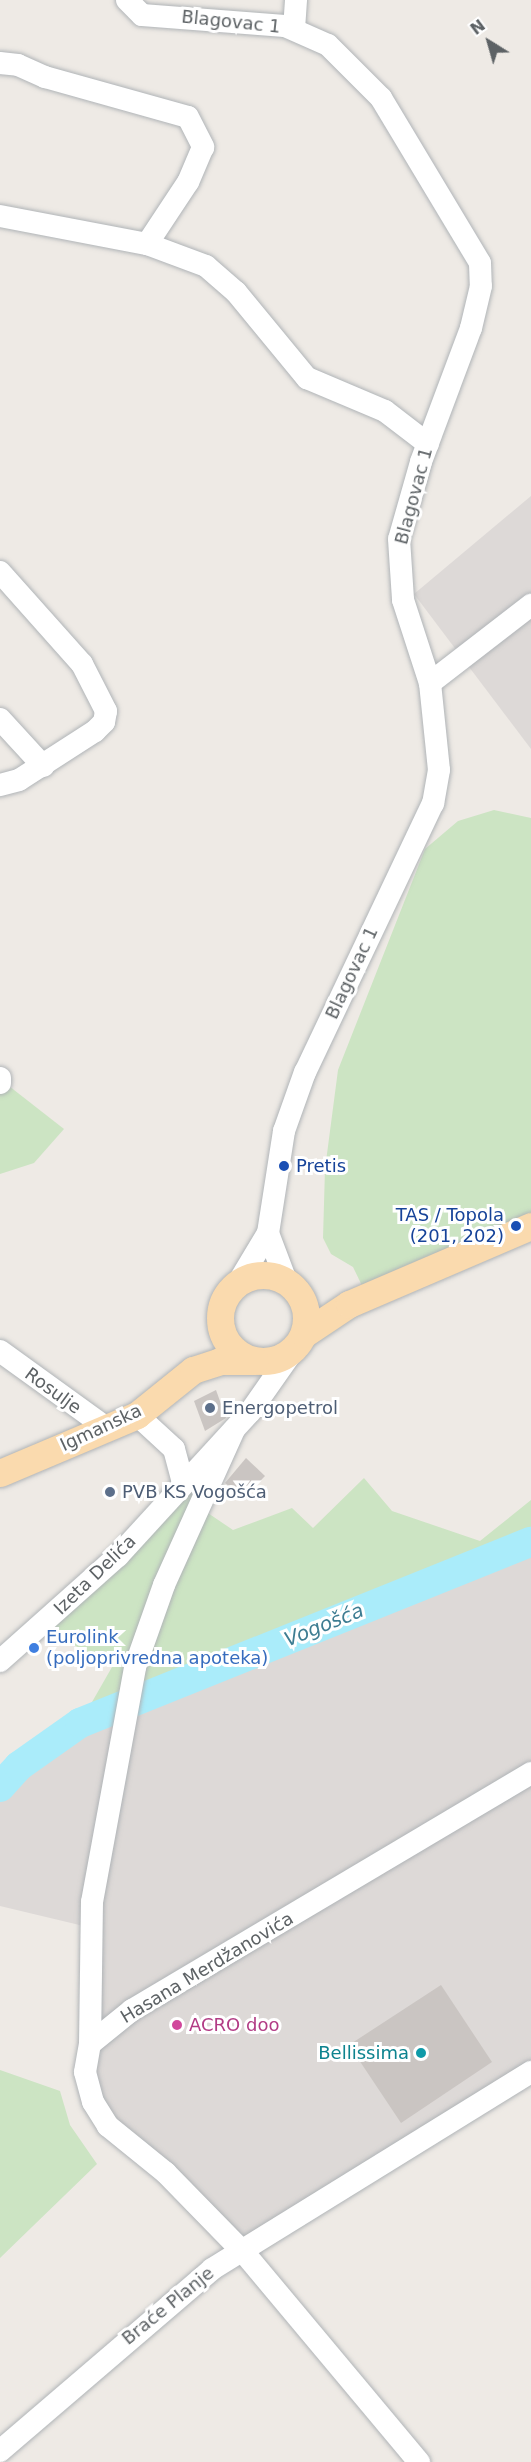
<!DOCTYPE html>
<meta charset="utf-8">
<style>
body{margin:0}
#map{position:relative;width:531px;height:2462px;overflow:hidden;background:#eeeae5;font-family:"DejaVu Sans",sans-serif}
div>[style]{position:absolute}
.industrial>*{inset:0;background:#ddd9d7}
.green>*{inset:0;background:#cce4c3}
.river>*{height:30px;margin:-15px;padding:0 15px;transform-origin:15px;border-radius:15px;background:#aaecfa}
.building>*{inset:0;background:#cac5c2}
.roads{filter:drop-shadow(0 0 2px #b0b4b7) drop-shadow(0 0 2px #b0b4b7)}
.minor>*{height:22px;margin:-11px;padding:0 11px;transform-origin:11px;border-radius:11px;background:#fff}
.major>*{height:27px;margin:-13.5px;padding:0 13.5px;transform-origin:13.5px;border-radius:13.5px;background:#fadaae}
.major>.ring{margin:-13.5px;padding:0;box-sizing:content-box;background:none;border:27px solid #fadaae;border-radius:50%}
.dots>*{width:16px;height:16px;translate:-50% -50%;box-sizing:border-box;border:3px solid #fff;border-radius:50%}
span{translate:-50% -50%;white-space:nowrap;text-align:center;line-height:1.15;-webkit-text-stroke:6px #fff;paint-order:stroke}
.street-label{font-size:18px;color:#5d6265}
.transit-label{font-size:18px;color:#164399}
.left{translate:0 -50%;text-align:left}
.right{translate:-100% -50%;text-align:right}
.service-label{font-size:18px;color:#4e5e75}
.shop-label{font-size:18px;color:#366cbe}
.hotel-label{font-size:18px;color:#b23c85}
.culture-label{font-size:18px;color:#0d838f}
.water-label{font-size:20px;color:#3e7d92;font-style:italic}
.north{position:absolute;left:459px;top:12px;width:60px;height:60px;-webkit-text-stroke:4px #fff;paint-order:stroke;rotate:323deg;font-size:16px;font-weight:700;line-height:24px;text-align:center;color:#5d6265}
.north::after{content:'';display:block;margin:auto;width:21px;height:27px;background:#5d6265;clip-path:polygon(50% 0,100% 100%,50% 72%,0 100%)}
</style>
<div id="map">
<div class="industrial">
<i style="clip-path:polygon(531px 496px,531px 749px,414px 594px)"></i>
<i style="clip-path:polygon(531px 1542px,531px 2072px,244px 2253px,93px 2102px,92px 1928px,0 1906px,0 1787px,19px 1766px,80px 1723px)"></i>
</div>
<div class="green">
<i style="clip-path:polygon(494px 810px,531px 818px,531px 1228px,368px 1298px,353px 1267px,331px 1254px,323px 1238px,325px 1169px,338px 1070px,425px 849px,458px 821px)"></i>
<i style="clip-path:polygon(0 1079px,64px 1129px,34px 1163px,0 1174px)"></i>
<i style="clip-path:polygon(227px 1437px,199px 1507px,233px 1530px,292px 1508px,313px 1528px,364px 1478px,392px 1511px,480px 1541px,531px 1500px,531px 1542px,80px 1723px,112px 1667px,50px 1631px)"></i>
<i style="clip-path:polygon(0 2070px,60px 2091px,70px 2125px,97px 2164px,0 2258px)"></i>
</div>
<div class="river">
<i style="left:0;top:1787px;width:28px;rotate:-48deg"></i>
<i style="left:19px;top:1766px;width:75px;rotate:-35.2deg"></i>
<i style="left:80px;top:1723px;width:486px;rotate:-21.9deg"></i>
</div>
<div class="building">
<i style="clip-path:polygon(216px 1390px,226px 1418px,205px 1431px,194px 1401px)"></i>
<i style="clip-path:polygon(246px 1458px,265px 1476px,244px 1498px,225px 1483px)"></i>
<i style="clip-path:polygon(441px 1985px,492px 2062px,401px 2123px,349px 2045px)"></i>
</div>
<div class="roads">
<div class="minor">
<i style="left:127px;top:0;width:21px;rotate:45deg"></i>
<i style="left:142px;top:15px;width:143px;rotate:4.4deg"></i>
<i style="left:285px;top:26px;width:47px;rotate:23.8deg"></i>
<i style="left:328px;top:45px;width:75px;rotate:45deg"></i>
<i style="left:381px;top:98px;width:192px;rotate:59deg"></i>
<i style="left:480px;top:263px;width:23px;rotate:88deg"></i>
<i style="left:481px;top:286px;width:43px;rotate:103.4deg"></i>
<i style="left:471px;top:328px;width:143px;rotate:110.5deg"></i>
<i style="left:421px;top:462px;width:80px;rotate:105.9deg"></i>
<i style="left:399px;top:539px;width:61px;rotate:86.2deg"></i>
<i style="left:403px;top:600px;width:87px;rotate:72deg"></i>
<i style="left:430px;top:683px;width:87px;rotate:84.1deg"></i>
<i style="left:439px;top:770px;width:34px;rotate:100deg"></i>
<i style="left:433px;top:803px;width:298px;rotate:115.4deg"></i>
<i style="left:305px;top:1072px;width:63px;rotate:109.6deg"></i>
<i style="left:284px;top:1131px;width:103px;rotate:98.9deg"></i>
<i style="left:268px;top:1233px;width:51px;rotate:69.4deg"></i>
<i style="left:294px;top:29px;width:29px;rotate:-86deg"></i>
<i style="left:0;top:63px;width:18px;rotate:6deg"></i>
<i style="left:18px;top:65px;width:30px;rotate:24deg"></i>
<i style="left:45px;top:77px;width:148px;rotate:15.6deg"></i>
<i style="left:188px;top:117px;width:34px;rotate:63deg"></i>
<i style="left:203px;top:147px;width:38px;rotate:113deg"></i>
<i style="left:188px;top:182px;width:74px;rotate:123.5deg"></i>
<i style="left:0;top:216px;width:150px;rotate:10.8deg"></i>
<i style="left:147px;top:244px;width:63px;rotate:20.4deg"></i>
<i style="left:206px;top:266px;width:40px;rotate:41deg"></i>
<i style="left:236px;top:292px;width:112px;rotate:50.5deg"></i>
<i style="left:307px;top:378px;width:85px;rotate:22.9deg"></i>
<i style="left:385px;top:411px;width:54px;rotate:37.5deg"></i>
<i style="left:0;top:572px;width:123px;rotate:48.3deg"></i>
<i style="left:82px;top:664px;width:53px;rotate:62.9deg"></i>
<i style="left:106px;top:711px;width:11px;rotate:100deg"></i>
<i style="left:104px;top:722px;width:13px;rotate:135deg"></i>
<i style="left:95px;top:731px;width:90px;rotate:147.2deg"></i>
<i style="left:19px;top:780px;width:20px;rotate:165deg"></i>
<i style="left:430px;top:683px;width:128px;rotate:-37.7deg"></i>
<i style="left:0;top:719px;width:64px;rotate:47.5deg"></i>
<i style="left:0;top:1078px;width:5px;rotate:90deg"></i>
<i style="left:238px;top:1283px;width:58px;rotate:-59deg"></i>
<i style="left:0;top:1351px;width:133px;rotate:35.8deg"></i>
<i style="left:137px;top:1415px;width:50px;rotate:42.6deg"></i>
<i style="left:174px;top:1449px;width:34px;rotate:75deg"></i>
<i style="left:0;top:1661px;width:158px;rotate:-41.7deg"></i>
<i style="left:118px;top:1556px;width:195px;rotate:-47.5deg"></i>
<i style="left:250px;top:1412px;width:82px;rotate:-55deg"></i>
<i style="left:90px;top:2044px;width:142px;rotate:-89.2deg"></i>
<i style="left:92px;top:1902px;width:239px;rotate:-79.6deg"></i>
<i style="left:135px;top:1667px;width:87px;rotate:-70.5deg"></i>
<i style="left:164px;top:1585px;width:170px;rotate:-65.7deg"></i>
<i style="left:0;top:2451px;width:279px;rotate:-40.6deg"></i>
<i style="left:212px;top:2269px;width:375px;rotate:-31.7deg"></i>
<i style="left:419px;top:2462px;width:273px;rotate:-129.9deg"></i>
<i style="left:244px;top:2253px;width:112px;rotate:-134.3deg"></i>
<i style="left:166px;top:2173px;width:75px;rotate:-141deg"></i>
<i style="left:108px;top:2126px;width:28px;rotate:-122deg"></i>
<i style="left:93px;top:2102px;width:31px;rotate:-105deg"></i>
<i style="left:85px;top:2072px;width:28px;rotate:-80deg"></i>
<i style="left:90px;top:2044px;width:54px;rotate:-39deg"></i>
<i style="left:132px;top:2010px;width:464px;rotate:-30.7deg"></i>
</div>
<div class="major">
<i class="ring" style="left:220px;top:1275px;width:59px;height:59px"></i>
<i style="left:304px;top:1334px;width:54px;rotate:-33.7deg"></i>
<i style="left:349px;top:1304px;width:198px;rotate:-23.2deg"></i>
<i style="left:0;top:1473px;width:149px;rotate:-22.9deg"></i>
<i style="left:137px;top:1415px;width:72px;rotate:-38.8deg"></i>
<i style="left:193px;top:1370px;width:28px;rotate:-18deg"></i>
<i style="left:220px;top:1361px;width:35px"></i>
</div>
</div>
<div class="dots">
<i style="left:284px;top:1166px;background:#1a4fb4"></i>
<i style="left:516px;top:1226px;background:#1a4fb4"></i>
<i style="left:210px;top:1408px;background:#5c6f8a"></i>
<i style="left:110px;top:1492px;background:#5c6f8a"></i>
<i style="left:34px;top:1648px;background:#3f7fe0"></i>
<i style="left:177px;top:2025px;background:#d1479c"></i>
<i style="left:421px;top:2053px;background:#0f9aa8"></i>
</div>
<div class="street-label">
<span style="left:231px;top:22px;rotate:6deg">Blagovac 1</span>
<span style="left:414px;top:496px;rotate:-75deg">Blagovac 1</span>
<span style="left:352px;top:973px;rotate:-65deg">Blagovac 1</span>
<span style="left:53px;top:1391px;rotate:36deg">Rosulje</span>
<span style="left:101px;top:1428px;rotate:-25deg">Igmanska</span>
<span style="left:95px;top:1575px;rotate:-44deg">Izeta Delića</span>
<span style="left:207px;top:1968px;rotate:-31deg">Hasana Merdžanovića</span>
<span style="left:168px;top:2306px;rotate:-39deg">Braće Planje</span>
</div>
<div class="transit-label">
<span class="left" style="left:296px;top:1166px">Pretis</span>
<span class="right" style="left:504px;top:1226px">TAS / Topola<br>(201, 202)</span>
</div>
<div class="service-label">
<span class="left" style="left:222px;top:1408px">Energopetrol</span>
<span class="left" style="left:122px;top:1492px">PVB KS Vogošća</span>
</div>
<div class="shop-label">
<span class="left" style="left:46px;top:1648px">Eurolink<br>(poljoprivredna apoteka)</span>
</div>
<div class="hotel-label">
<span class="left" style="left:189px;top:2025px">ACRO doo</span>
</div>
<div class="culture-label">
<span class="right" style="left:409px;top:2053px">Bellissima</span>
</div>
<div class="water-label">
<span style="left:324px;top:1625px;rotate:-22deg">Vogošća</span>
</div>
<div class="north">N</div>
</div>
